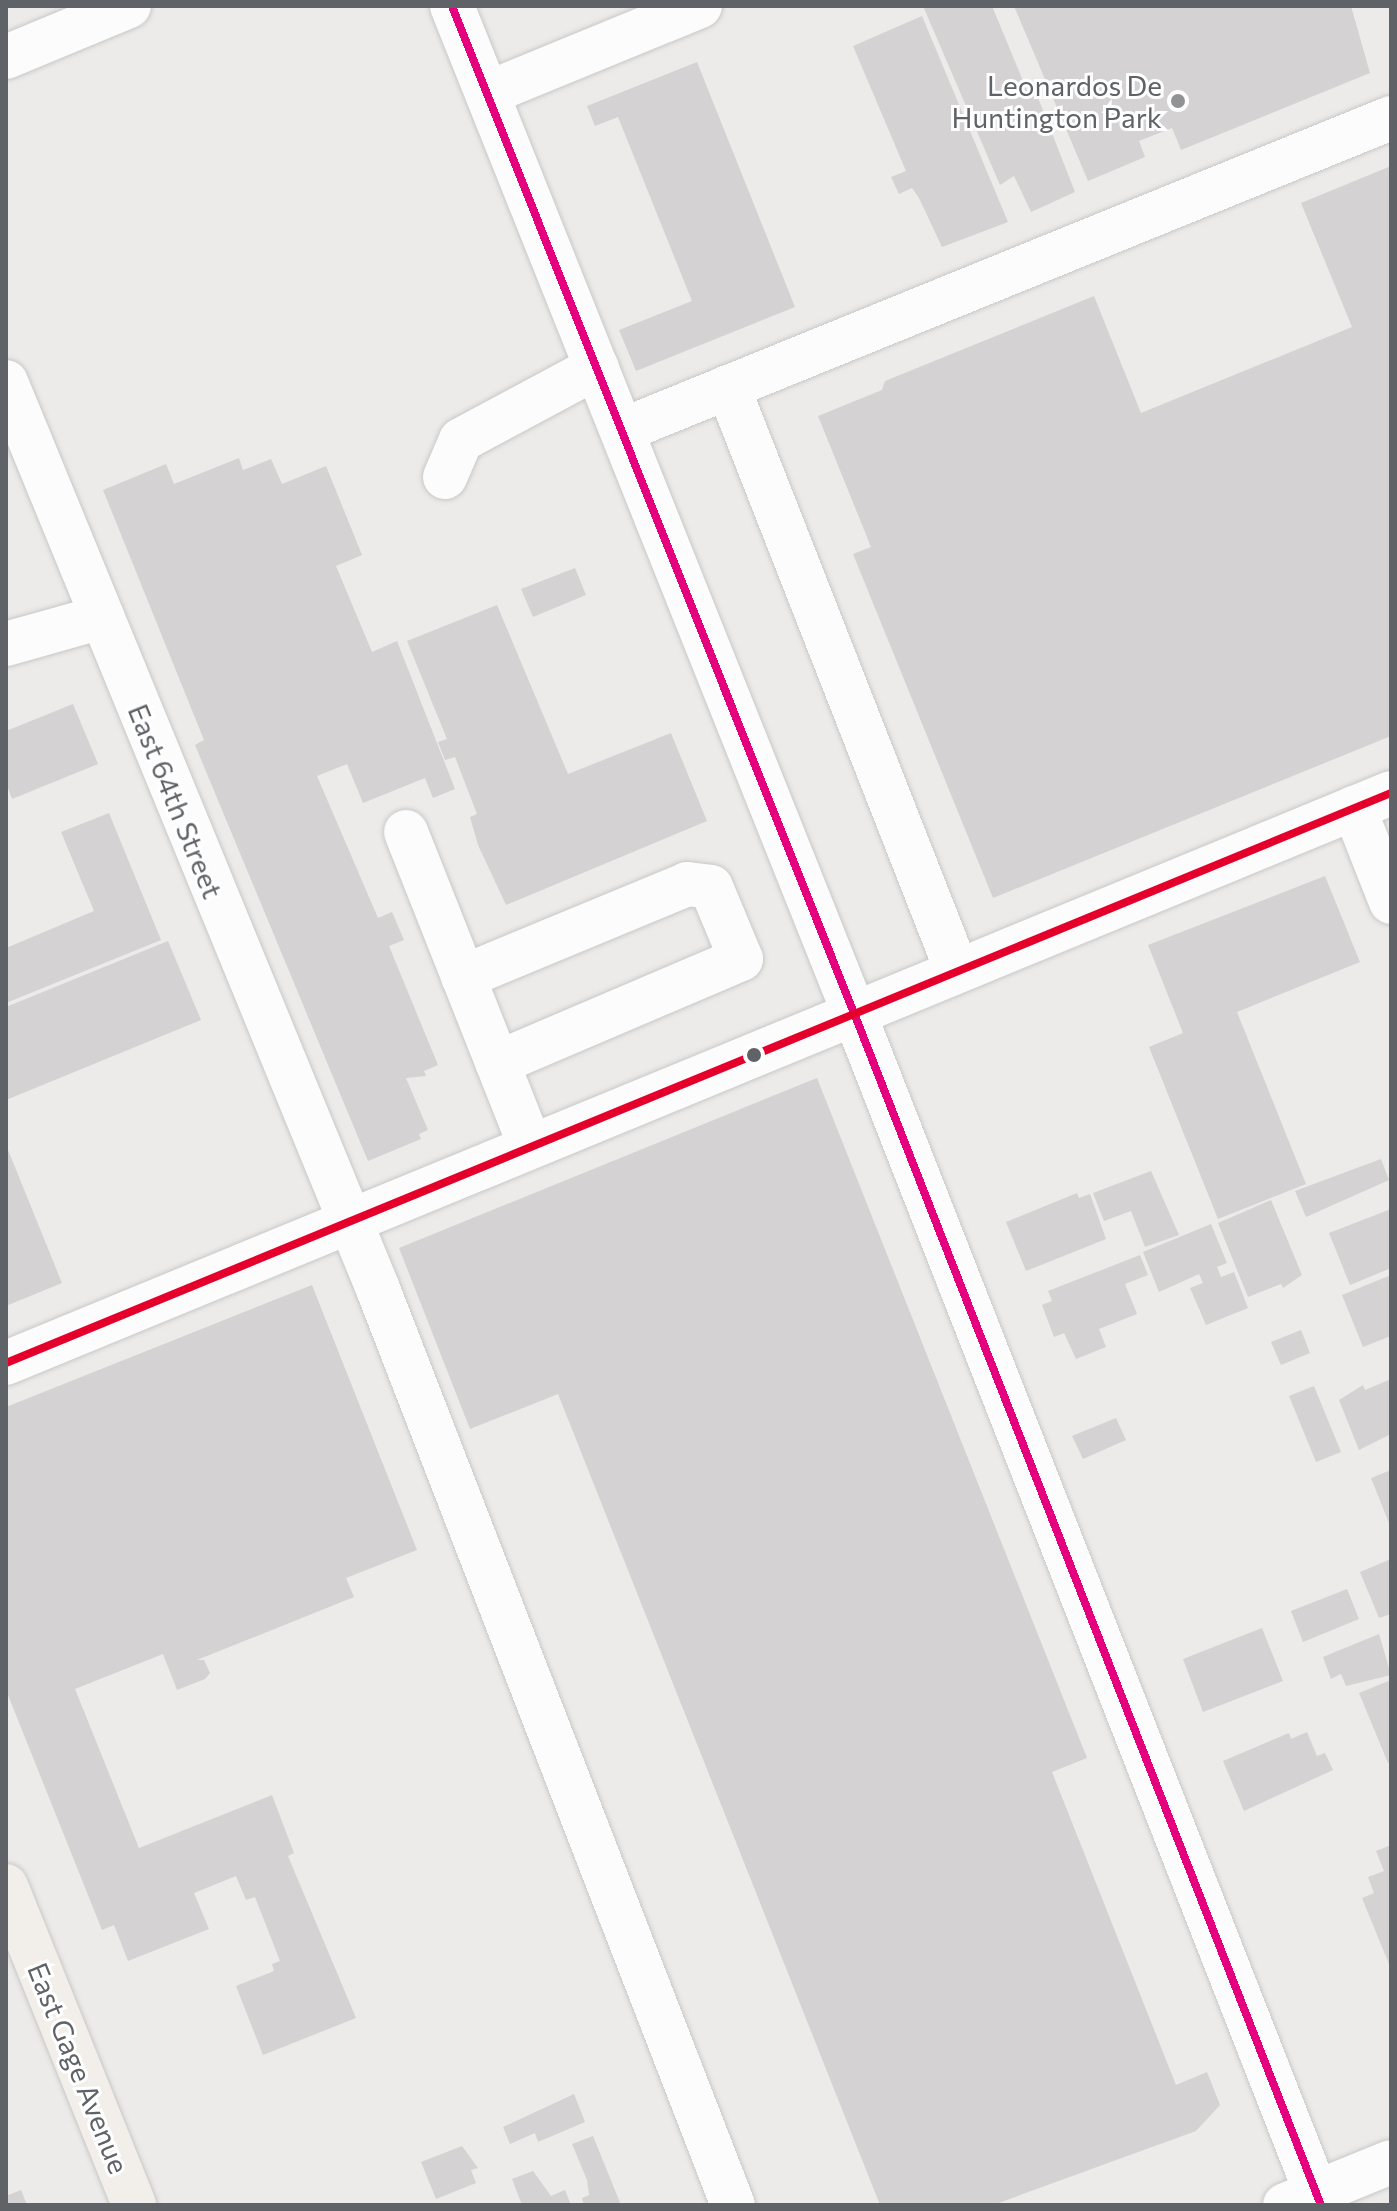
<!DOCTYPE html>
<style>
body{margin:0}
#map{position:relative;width:1397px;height:2211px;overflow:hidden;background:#edebe9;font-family:Commissioner,sans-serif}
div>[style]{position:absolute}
.building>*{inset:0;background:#d4d2d2}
.roads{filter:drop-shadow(0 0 2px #c8c8c8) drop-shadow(0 0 2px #c8c8c8)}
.minor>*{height:44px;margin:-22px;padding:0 22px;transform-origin:22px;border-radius:22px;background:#fcfcfc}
.major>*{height:44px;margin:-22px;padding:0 22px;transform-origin:22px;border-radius:22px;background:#f2efea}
.bus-1>*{height:8px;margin:-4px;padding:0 4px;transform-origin:4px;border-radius:4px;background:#e5007d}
.bus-2>*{height:8px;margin:-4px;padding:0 4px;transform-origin:4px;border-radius:4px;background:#e4002b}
.dots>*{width:22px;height:22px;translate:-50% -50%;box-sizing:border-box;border:4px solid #fff;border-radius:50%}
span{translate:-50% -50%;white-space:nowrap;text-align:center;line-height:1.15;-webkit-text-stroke:6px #fff;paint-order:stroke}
.poi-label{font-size:28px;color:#5f6266}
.right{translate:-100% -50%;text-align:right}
.street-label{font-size:28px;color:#5f6266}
.frame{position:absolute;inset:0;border:8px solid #5f6266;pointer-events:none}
</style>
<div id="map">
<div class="building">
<i style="clip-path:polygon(923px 6px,992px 6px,1028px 93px,1035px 90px,1075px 192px,1031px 212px,1014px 176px,1000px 185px)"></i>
<i style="clip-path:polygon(1014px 6px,1351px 6px,1370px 73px,1181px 150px,1172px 128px,1139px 141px,1145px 157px,1088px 181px)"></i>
<i style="clip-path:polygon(922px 16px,1008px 222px,942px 247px,919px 198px,912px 188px,899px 194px,891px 177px,906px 171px,853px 46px)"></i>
<i style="clip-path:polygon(697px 62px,795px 307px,636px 371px,619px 330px,692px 301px,618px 117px,595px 126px,587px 106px)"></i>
<i style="clip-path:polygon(1391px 166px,1391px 736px,993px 898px,853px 554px,871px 547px,818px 416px,882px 390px,885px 381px,1094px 296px,1141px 413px,1352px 327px,1301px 203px)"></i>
<i style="clip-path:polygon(239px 458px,243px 470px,271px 459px,282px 484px,326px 466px,362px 555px,336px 566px,372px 652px,397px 641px,455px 789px,433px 798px,425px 778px,363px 803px,347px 764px,317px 776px,378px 918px,392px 912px,404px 940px,389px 946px,438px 1065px,424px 1071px,426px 1076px,406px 1078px,428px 1130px,419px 1134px,421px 1139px,368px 1161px,195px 745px,204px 740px,103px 490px,166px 464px,174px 484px)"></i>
<i style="clip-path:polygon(575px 568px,586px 595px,533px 617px,521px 589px)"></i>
<i style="clip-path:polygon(497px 605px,568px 774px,671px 733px,707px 821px,506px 905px,478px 845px,470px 817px,477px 814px,455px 757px,445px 760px,438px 742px,447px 739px,407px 641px)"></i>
<i style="clip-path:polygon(73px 704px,98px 764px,12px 799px,6px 783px,6px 731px)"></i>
<i style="clip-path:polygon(109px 813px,161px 940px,6px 1003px,6px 948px,94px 911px,61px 832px)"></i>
<i style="clip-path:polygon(1325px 876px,1360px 962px,1237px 1012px,1306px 1184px,1218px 1219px,1149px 1047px,1183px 1033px,1148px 945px)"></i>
<i style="clip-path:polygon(168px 941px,201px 1020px,6px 1100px,6px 1007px)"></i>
<i style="clip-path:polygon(817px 1078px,1087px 1758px,1052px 1772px,1176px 2085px,1207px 2072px,1220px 2105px,1196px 2131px,993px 2205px,880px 2205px,558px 1394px,470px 1429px,399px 1248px)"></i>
<i style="clip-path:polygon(6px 1145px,62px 1283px,6px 1306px)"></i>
<i style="clip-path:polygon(1381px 1159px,1389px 1180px,1306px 1217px,1295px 1191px)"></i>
<i style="clip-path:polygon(1151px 1171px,1179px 1235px,1145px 1247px,1131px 1211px,1104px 1221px,1093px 1193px)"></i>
<i style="clip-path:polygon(1077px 1193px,1079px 1198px,1090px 1194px,1106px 1239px,1026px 1271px,1006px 1222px)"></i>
<i style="clip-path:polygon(1271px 1200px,1302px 1275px,1283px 1288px,1281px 1284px,1248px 1297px,1218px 1223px)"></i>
<i style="clip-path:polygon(1391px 1209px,1391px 1268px,1350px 1285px,1329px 1233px)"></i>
<i style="clip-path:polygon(1211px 1224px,1227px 1263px,1217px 1267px,1221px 1277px,1234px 1272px,1248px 1308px,1206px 1325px,1190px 1288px,1203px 1283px,1199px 1274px,1159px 1292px,1143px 1252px)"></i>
<i style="clip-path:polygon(1140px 1255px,1148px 1275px,1125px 1284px,1137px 1314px,1099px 1329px,1106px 1347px,1076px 1359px,1064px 1333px,1054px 1337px,1042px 1305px,1052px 1301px,1048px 1291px)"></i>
<i style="clip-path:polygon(1391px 1275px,1391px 1336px,1363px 1347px,1342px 1295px)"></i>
<i style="clip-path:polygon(312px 1285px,417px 1550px,346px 1578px,354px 1597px,197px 1660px,204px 1660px,210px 1673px,205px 1679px,177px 1690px,163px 1654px,75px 1689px,139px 1848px,272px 1795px,294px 1853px,288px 1856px,356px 2018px,263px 2055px,236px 1986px,274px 1971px,272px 1964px,280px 1961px,255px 1897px,246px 1900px,236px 1876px,194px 1893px,209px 1929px,128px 1961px,114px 1925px,102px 1930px,6px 1690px,6px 1407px)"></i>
<i style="clip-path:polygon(1301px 1330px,1310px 1353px,1281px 1365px,1271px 1342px)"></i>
<i style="clip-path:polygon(1391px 1379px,1391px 1434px,1359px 1450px,1339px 1400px,1363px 1385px,1365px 1390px)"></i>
<i style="clip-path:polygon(1314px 1386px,1341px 1452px,1316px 1462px,1289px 1396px)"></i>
<i style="clip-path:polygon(1116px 1418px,1126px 1440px,1083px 1459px,1072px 1436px)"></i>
<i style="clip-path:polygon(1391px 1470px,1391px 1528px,1371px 1478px)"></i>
<i style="clip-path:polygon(1391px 1559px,1391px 1614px,1379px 1618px,1360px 1572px)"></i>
<i style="clip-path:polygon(1347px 1589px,1359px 1619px,1303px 1642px,1291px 1611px)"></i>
<i style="clip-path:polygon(1262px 1628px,1283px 1681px,1203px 1712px,1183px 1659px)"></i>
<i style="clip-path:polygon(1379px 1634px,1391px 1675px,1346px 1686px,1341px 1674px,1331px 1679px,1323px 1657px)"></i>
<i style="clip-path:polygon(1391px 1680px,1391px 1762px,1388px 1763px,1359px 1693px)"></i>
<i style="clip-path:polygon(1307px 1732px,1317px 1756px,1325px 1753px,1333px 1770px,1244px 1811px,1223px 1761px,1289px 1733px,1291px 1739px)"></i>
<i style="clip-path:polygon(1391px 1845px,1391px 1969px,1362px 1898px,1374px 1893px,1368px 1877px,1384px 1871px,1376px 1851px)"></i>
<i style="clip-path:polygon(574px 2094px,585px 2122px,538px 2142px,535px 2133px,510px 2144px,503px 2127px)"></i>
<i style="clip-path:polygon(593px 2136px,621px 2205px,584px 2205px,582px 2198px,589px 2195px,587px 2180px,572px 2144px)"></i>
<i style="clip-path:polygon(462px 2146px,478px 2168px,471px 2170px,476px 2183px,436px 2199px,421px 2162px)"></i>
<i style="clip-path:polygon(533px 2171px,551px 2196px,565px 2190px,571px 2205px,522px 2205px,512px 2179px)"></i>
<i style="clip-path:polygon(21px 2190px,27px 2205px,6px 2205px,6px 2196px)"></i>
</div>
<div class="roads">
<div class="minor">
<i style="left:452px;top:6px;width:1084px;rotate:68.24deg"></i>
<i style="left:854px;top:1013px;width:1280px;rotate:68.61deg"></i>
<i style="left:6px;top:57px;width:133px;rotate:-22.5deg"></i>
<i style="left:488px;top:93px;width:229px;rotate:-22.3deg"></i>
<i style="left:6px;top:382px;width:980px;rotate:67.7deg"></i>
<i style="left:378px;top:1289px;width:982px;rotate:68.82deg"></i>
<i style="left:728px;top:387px;width:627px;rotate:68.59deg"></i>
<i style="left:623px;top:430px;width:829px;rotate:-22.11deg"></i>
<i style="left:445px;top:477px;width:40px;rotate:-66.6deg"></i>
<i style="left:461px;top:440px;width:154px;rotate:-28.2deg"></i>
<i style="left:6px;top:644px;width:100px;rotate:-15.7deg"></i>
<i style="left:1354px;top:808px;width:101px;rotate:68.5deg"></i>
<i style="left:406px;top:832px;width:337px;rotate:68.4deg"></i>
<i style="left:463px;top:977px;width:243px;rotate:-22.5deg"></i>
<i style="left:687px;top:884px;width:24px;rotate:7deg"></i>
<i style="left:711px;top:887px;width:78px;rotate:67.4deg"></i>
<i style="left:741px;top:959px;width:265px;rotate:156.9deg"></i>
<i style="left:6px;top:1363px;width:1498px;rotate:-22.37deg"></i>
<i style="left:1285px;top:2205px;width:114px;rotate:-22.1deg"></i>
</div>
<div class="major">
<i style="left:6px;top:1886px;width:344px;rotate:68.1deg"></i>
</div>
</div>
<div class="bus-1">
<i style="left:452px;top:6px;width:1084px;rotate:68.24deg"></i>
<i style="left:854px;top:1013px;width:1280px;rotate:68.61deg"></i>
</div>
<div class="bus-2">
<i style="left:6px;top:1363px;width:1498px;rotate:-22.37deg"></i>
</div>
<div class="dots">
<i style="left:1178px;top:101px;background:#919294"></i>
<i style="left:754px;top:1055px;background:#5f6266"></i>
</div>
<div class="poi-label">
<span class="right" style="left:1162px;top:101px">Leonardos De<br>Huntington Park</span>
</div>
<div class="street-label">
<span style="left:176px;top:801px;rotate:68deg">East 64th Street</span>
<span style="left:79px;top:2068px;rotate:68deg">East Gage Avenue</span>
</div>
<div class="frame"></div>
</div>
